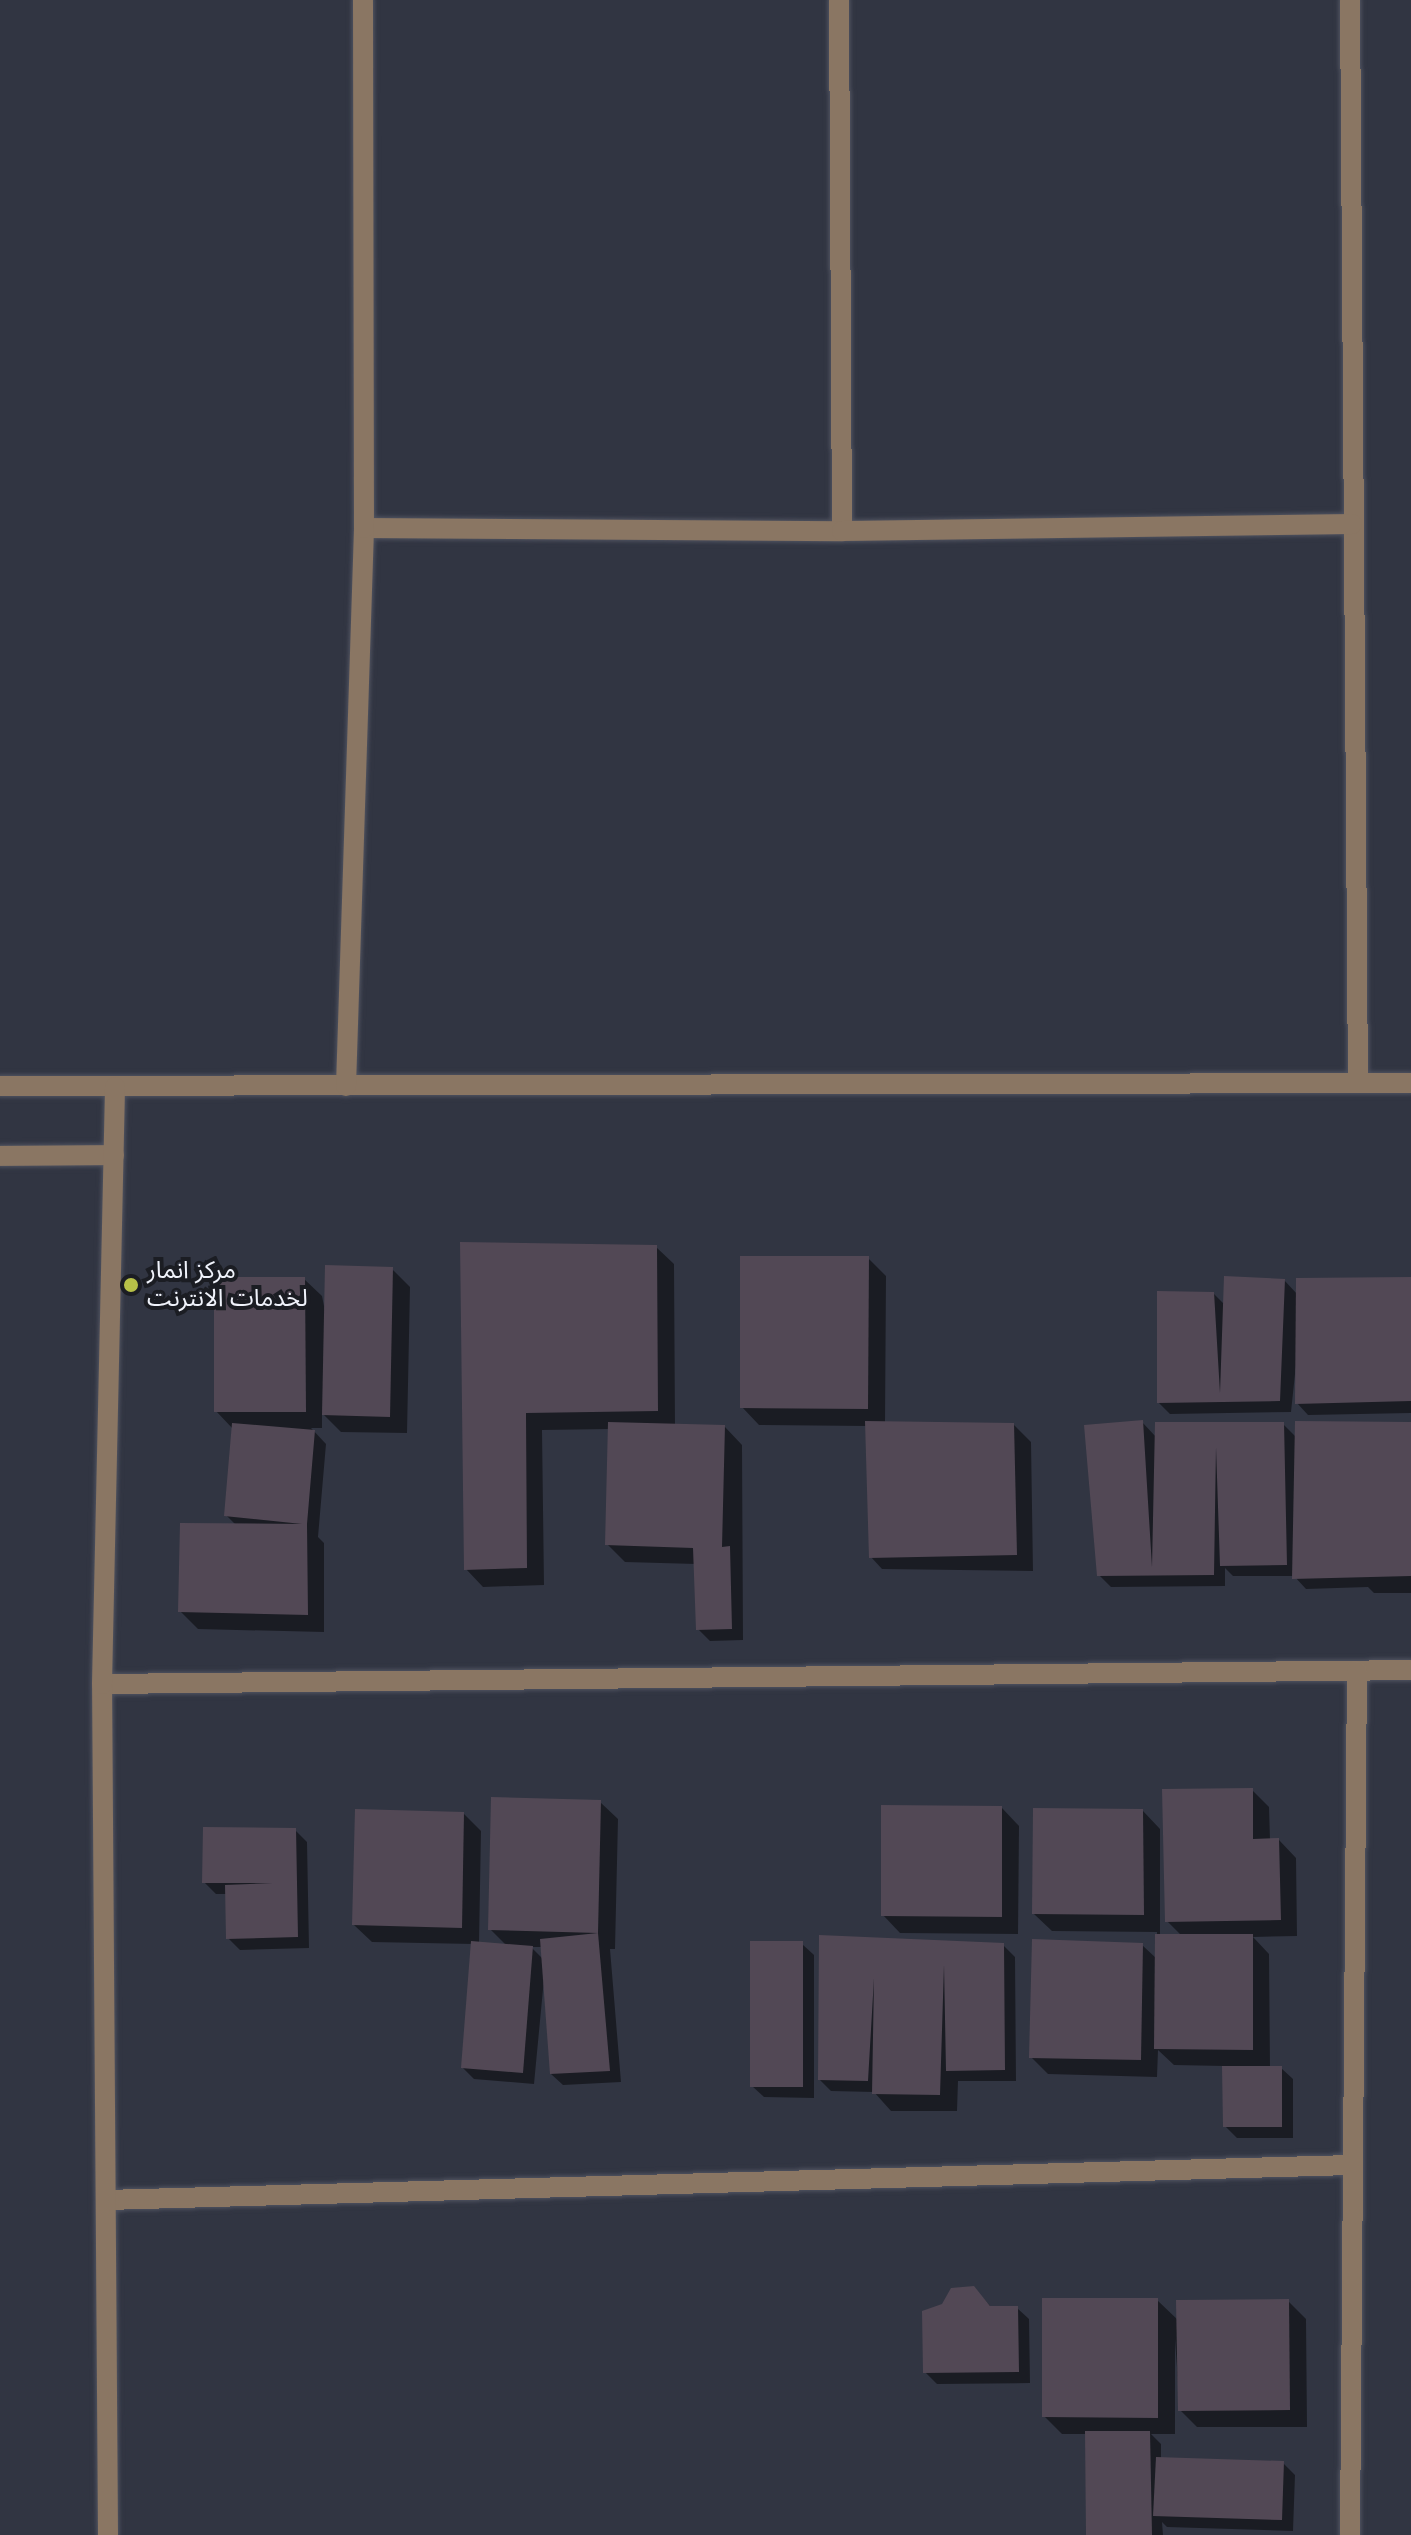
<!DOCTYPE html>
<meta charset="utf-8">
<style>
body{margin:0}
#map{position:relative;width:1411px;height:2535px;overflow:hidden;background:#313542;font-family:"Fira Sans","Noto Sans Arabic",sans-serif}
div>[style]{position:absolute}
.shadow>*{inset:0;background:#0007}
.building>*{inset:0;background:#524855}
.roads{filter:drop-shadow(0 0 2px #505360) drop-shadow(0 0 2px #505360)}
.minor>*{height:20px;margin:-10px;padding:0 10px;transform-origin:10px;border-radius:10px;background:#8a7663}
.dots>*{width:22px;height:22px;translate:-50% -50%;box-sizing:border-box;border:4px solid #1b1d23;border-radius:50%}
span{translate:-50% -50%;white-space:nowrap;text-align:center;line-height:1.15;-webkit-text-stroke:8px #1b1d23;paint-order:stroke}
.poi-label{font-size:24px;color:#f0f3fb}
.left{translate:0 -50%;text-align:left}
</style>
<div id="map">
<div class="shadow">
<i style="clip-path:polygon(462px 1244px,656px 1247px,674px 1264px,675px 1426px,725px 1427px,742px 1445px,743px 1640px,710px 1641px,698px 1629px,696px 1564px,625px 1562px,607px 1544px,610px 1429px,542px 1430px,544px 1585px,483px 1587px,466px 1569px)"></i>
<i style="clip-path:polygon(868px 1258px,886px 1276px,885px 1424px,1014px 1425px,1031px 1442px,1033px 1571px,882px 1569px,871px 1557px,867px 1426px,759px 1425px,742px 1407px)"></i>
<i style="clip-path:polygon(392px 1269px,410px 1287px,407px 1433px,341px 1432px,322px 1413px,322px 1428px,311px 1428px,326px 1444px,318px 1537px,324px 1543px,324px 1632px,198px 1629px,180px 1611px,236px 1525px,226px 1515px,233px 1429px,216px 1411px,304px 1279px,322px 1296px,326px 1316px)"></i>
<i style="clip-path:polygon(1411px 1279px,1411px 1413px,1308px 1415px,1297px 1403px,1297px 1355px,1291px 1412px,1170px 1414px,1158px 1402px,1214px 1294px,1225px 1305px,1284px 1280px,1298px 1295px)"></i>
<i style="clip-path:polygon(1142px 1422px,1156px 1437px,1283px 1424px,1297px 1438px,1411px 1424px,1411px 1593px,1374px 1593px,1368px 1587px,1306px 1589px,1294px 1576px,1233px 1576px,1225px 1568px,1225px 1586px,1111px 1587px,1099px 1575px)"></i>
<i style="clip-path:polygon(1252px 1790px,1269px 1807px,1270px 1840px,1279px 1840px,1296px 1858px,1297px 1936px,1253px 1937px,1269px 1954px,1270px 2068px,1281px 2068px,1293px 2079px,1293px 2138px,1237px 2138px,1225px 2126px,1224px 2066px,1174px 2065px,1158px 2050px,1157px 2077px,1048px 2074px,1031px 2057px,1142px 1945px,1157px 1959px,1157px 1932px,1052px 1931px,1034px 1914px,1143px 1811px,1160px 1829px,1160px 1936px,1182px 1936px,1167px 1921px)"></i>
<i style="clip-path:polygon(evenodd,600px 1802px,618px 1819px,615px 1949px,610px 1949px,621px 2082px,563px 2085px,551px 2074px,544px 1979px,534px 2084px,474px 2079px,463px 2068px,473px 1944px,372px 1942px,354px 1925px,464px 1814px,481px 1831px,479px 1943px,507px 1946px,490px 1929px,600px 1802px,531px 1947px,542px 1947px,543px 1959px,531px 1947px)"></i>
<i style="clip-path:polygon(1002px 1808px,1019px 1826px,1018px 1934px,900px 1933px,883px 1915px)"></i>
<i style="clip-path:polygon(295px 1830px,307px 1842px,309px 1948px,240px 1950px,228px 1938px,227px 1894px,216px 1894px,204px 1882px)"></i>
<i style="clip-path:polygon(874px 1942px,1003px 1945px,1015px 1957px,1016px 2081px,958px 2081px,957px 2111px,891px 2111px,874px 2092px,831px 2091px,820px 2080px)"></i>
<i style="clip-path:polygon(802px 1944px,814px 1955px,814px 2098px,764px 2097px,752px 2086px)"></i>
<i style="clip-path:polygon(974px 2288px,992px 2308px,1017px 2308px,1029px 2319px,1030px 2383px,937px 2384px,925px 2372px,943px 2305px)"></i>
<i style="clip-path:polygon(1157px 2300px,1179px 2321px,1288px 2301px,1306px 2319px,1307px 2427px,1197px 2427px,1180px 2410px,1175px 2339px,1175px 2434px,1151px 2434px,1161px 2444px,1161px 2459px,1283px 2463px,1295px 2475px,1293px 2531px,1167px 2527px,1162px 2522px,1163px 2535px,1088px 2535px,1087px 2434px,1062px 2434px,1044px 2416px)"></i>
</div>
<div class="building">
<i style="clip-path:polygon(460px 1242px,657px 1245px,658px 1411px,526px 1413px,527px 1568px,464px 1570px)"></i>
<i style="clip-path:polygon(740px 1256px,869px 1256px,868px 1409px,740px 1408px)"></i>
<i style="clip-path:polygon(325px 1265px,393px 1267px,390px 1417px,322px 1415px)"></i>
<i style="clip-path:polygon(1224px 1276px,1285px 1279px,1280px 1401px,1157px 1403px,1157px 1291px,1214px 1292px,1220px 1393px)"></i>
<i style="clip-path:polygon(214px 1277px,305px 1277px,306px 1412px,214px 1412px)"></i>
<i style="clip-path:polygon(1411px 1277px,1411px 1401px,1295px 1404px,1296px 1278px)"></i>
<i style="clip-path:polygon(1143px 1420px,1152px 1567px,1155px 1422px,1284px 1422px,1287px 1565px,1220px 1566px,1216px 1447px,1214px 1575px,1097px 1576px,1084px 1425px)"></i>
<i style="clip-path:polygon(865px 1421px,1014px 1423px,1017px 1555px,869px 1558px)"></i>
<i style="clip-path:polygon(1295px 1421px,1411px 1422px,1411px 1576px,1292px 1579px)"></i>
<i style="clip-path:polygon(608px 1422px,725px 1425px,722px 1547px,730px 1546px,732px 1629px,696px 1630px,693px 1548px,605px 1545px)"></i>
<i style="clip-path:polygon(232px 1423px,315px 1430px,307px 1524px,308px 1615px,178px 1612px,180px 1523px,302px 1524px,224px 1516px)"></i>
<i style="clip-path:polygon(1253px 1788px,1253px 1839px,1279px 1838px,1281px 1920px,1165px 1922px,1162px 1789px)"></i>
<i style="clip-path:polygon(491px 1797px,601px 1800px,598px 1933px,488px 1930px)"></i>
<i style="clip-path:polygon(881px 1805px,1002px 1806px,1002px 1917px,881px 1916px)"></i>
<i style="clip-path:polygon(1033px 1808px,1143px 1809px,1144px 1915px,1032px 1914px)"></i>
<i style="clip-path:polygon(355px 1809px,464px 1812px,462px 1928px,352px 1925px)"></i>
<i style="clip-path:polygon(203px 1827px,296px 1828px,298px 1937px,226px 1939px,225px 1885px,273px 1883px,202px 1883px)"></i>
<i style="clip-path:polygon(598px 1933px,610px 2071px,550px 2074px,540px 1939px)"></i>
<i style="clip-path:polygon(1155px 1934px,1253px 1934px,1253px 2050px,1154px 2049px)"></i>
<i style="clip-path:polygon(819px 1935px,1004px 1943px,1005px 2070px,946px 2071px,944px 1965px,940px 2095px,872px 2094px,874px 1978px,868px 2081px,818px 2080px)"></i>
<i style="clip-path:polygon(1032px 1939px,1143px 1943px,1141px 2060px,1029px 2058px)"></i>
<i style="clip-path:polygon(471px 1941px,533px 1946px,523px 2073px,461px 2068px)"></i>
<i style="clip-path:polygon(750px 1941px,803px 1941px,803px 2087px,750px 2087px)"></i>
<i style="clip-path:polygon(1222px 2066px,1282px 2066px,1282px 2127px,1223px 2127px)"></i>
<i style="clip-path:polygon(974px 2286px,990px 2306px,1018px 2306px,1019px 2372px,923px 2373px,922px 2311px,942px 2304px,951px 2288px)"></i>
<i style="clip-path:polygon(1042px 2298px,1158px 2298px,1158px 2418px,1042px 2417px)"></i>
<i style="clip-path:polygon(1289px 2299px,1290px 2410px,1178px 2411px,1176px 2300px)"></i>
<i style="clip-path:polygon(1085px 2431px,1150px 2431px,1152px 2535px,1086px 2535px)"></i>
<i style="clip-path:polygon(1156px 2457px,1284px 2461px,1282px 2520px,1153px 2516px)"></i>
</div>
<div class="roads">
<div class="minor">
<i style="left:839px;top:0;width:531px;rotate:89.68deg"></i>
<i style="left:1350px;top:0;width:1083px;rotate:89.58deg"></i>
<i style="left:364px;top:528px;width:478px;rotate:0.4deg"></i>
<i style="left:842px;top:531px;width:510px;rotate:-0.79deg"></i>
<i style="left:0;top:1086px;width:1411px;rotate:-0.12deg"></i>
<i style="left:346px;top:1086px;width:558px;rotate:-88.15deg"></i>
<i style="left:364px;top:528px;width:528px;rotate:-90.11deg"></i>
<i style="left:0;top:1156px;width:114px;rotate:-0.5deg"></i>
<i style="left:102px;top:1684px;width:1309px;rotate:-0.61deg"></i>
<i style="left:106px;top:2200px;width:1247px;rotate:-1.61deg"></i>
<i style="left:108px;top:2535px;width:851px;rotate:-90.4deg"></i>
<i style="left:102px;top:1684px;width:597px;rotate:-88.75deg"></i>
<i style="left:1350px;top:2535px;width:864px;rotate:-89.54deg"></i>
</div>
</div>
<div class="dots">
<i style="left:131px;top:1285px;background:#b7c148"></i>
</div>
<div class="poi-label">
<span class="left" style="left:147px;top:1285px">مركز انمار<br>لخدمات الانترنت</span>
</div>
</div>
